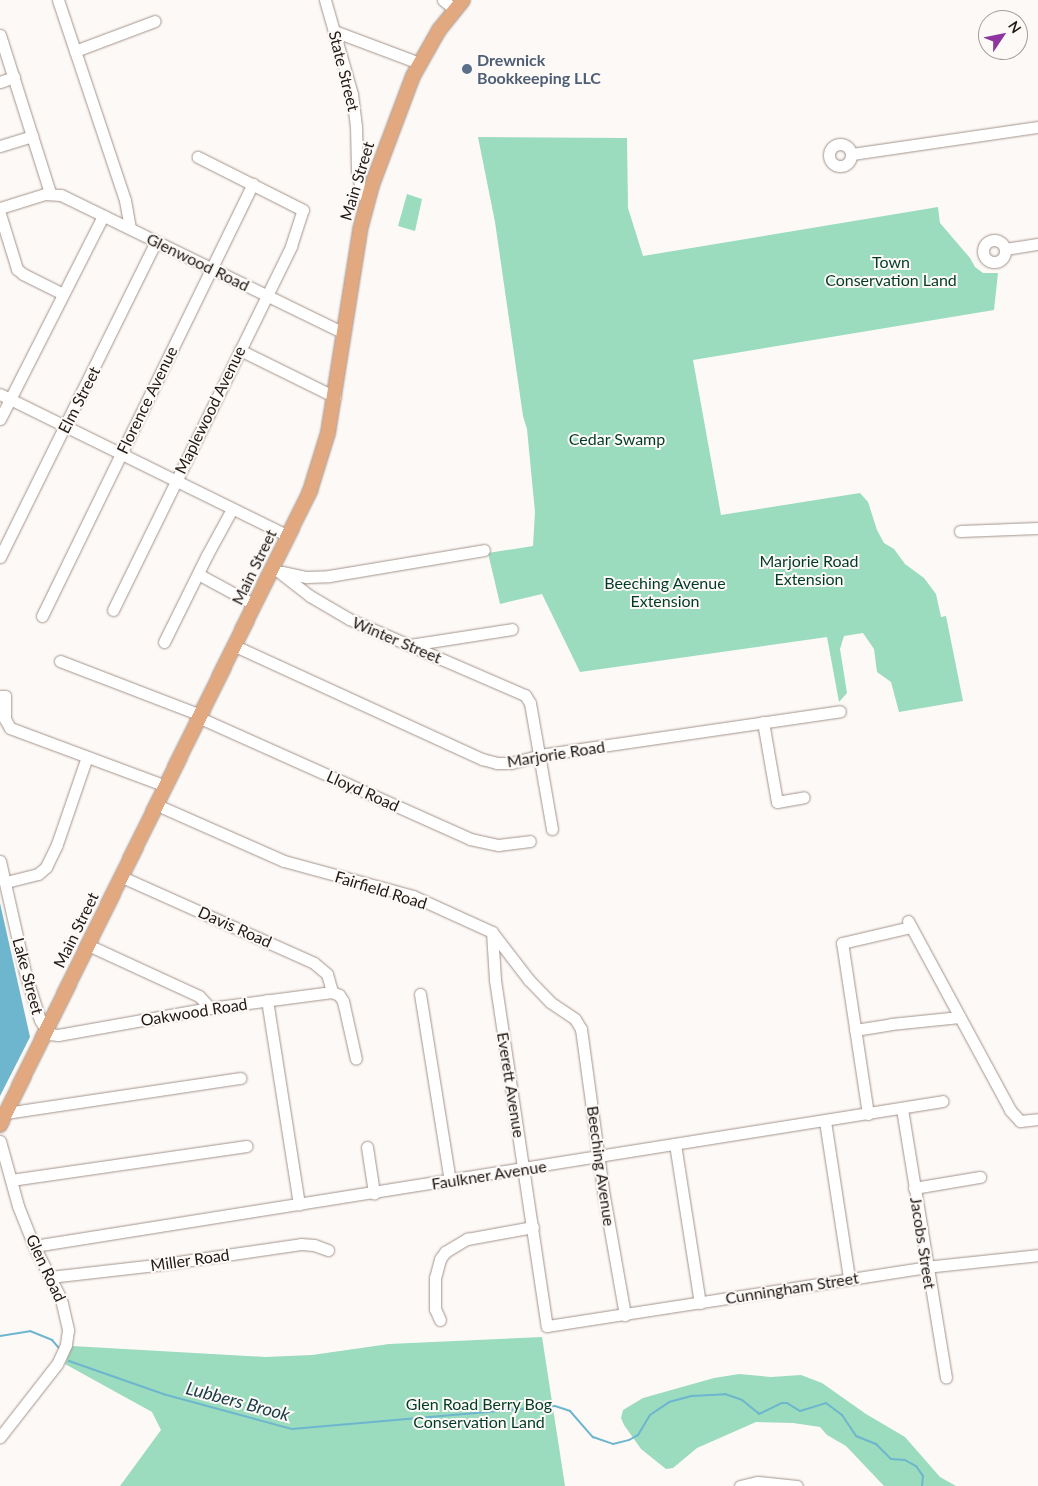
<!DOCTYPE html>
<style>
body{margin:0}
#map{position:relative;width:1038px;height:1486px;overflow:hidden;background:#fdf9f7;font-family:Lato,sans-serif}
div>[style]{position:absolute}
.green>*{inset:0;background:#9bdbbe}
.water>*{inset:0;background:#6eb5ce}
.stream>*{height:2px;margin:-1px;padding:0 1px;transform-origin:1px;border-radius:1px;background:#6eb5ce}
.roads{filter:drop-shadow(0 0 1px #a3948a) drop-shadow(0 0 1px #a3948a)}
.minor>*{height:11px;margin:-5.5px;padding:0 5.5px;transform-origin:5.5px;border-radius:5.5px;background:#fff}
.minor>.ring{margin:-5.5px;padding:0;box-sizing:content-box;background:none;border:11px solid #fff;border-radius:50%}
.major>*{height:14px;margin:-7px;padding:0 7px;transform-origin:7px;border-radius:7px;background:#e2a981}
.dots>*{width:14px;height:14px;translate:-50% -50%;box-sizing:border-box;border:2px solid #fdf9f7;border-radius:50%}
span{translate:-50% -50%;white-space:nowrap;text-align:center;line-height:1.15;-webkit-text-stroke:4px #fdf9f7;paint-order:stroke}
.service-label{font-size:16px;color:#4e5e75;font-weight:700}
.left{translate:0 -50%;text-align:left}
.street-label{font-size:16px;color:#1e1915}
.park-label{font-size:16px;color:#003b28}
.water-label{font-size:18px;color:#193b47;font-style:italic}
.north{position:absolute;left:978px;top:10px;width:50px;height:50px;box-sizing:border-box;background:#fdf9f7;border:1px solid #a49f9d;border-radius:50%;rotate:56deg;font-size:14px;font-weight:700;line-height:20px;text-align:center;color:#1e1915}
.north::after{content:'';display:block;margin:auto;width:18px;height:22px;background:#8f35a0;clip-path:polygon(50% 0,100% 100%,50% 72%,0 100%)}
</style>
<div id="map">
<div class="green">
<i style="clip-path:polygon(478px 137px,627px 138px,628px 208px,643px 256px,938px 207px,940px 223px,970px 258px,975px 267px,983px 273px,998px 273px,994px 310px,693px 360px,721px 515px,860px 493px,868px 502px,877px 530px,884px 543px,894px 549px,905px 564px,924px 578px,936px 594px,941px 617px,946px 616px,963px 701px,899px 712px,891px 682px,877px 672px,874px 649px,863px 633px,844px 636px,840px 649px,847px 693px,839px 702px,827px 637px,580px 672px,542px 594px,500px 604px,488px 553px,533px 546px,535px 512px,527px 429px,523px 416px,495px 222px)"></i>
<i style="clip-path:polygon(407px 194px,422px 199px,415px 231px,398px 226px)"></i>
<i style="clip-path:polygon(542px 1337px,565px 1486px,120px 1486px,161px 1430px,152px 1412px,65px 1364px,72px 1346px,265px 1357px,312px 1355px,389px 1344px)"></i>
<i style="clip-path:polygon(739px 1374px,771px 1377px,801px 1375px,822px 1383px,866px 1414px,905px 1437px,940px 1477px,956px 1486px,884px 1486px,846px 1446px,827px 1435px,820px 1427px,793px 1423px,756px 1422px,697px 1448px,673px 1468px,666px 1469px,641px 1449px,624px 1425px,621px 1418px,623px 1410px,643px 1398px,714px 1378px)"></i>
</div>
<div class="water">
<i style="clip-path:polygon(0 903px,30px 1037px,0 1096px)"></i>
</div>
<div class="stream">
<i style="left:0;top:1336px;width:30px;rotate:-9deg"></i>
<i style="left:30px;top:1331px;width:24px;rotate:22deg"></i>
<i style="left:52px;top:1340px;width:11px;rotate:49deg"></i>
<i style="left:69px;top:1361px;width:100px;rotate:19.3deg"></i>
<i style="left:163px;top:1394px;width:134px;rotate:15.2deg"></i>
<i style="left:292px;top:1429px;width:264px;rotate:-5deg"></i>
<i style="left:555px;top:1406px;width:16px;rotate:18deg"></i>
<i style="left:570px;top:1411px;width:35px;rotate:49deg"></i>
<i style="left:593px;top:1437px;width:21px;rotate:19deg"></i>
<i style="left:613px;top:1444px;width:16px;rotate:-14deg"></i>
<i style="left:629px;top:1440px;width:10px;rotate:-29deg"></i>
<i style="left:638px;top:1435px;width:23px;rotate:-59deg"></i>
<i style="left:650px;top:1415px;width:23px;rotate:-34deg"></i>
<i style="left:669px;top:1402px;width:24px;rotate:-15deg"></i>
<i style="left:692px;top:1396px;width:33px;rotate:-3deg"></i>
<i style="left:725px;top:1394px;width:18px;rotate:19deg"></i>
<i style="left:742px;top:1400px;width:22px;rotate:39deg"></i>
<i style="left:759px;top:1414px;width:25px;rotate:-26deg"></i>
<i style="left:782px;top:1403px;width:5px"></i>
<i style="left:787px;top:1403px;width:15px;rotate:32deg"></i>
<i style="left:800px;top:1411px;width:27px;rotate:-17deg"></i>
<i style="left:826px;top:1403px;width:20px;rotate:37deg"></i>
<i style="left:842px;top:1415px;width:25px;rotate:56deg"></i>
<i style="left:856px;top:1436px;width:22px;rotate:22deg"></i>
<i style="left:876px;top:1444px;width:21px;rotate:45deg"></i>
<i style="left:891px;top:1459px;width:14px;rotate:4deg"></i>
<i style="left:905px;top:1460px;width:13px;rotate:29deg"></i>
<i style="left:916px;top:1466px;width:12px;rotate:55deg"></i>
<i style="left:923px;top:1476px;width:10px;rotate:96deg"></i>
</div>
<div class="roads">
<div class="minor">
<i style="left:58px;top:0;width:211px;rotate:71.5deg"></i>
<i style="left:125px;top:200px;width:29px;rotate:80deg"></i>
<i style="left:325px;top:0;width:98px;rotate:74deg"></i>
<i style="left:352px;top:94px;width:32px;rotate:83deg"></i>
<i style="left:356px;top:126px;width:44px;rotate:88.7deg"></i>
<i style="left:357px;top:170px;width:15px;rotate:79deg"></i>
<i style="left:360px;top:185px;width:18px;rotate:68deg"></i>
<i style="left:443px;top:0;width:14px;rotate:39deg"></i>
<i style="left:334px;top:31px;width:91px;rotate:20.6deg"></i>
<i style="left:0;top:35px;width:166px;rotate:72.4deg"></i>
<i style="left:75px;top:51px;width:85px;rotate:-20.6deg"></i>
<i style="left:0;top:82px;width:15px;rotate:-20deg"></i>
<i class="ring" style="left:829px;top:144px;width:11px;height:11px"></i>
<i style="left:0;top:146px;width:34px;rotate:-17deg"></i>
<i style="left:852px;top:154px;width:188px;rotate:-8.3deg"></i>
<i style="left:0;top:208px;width:47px;rotate:-17.3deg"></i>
<i style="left:45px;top:194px;width:16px;rotate:4deg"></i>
<i style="left:61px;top:195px;width:315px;rotate:26deg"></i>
<i style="left:0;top:214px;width:58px;rotate:72.8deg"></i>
<i style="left:17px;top:269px;width:8px;rotate:40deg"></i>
<i style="left:23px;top:274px;width:45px;rotate:26.6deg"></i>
<i class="ring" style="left:983px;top:240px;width:11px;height:11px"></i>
<i style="left:1005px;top:249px;width:33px;rotate:-9deg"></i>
<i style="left:240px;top:350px;width:106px;rotate:26.3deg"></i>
<i style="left:0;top:394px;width:322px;rotate:26.2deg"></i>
<i style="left:0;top:419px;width:228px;rotate:-63.1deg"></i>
<i style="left:960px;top:531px;width:78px;rotate:-2.2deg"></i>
<i style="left:0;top:557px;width:352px;rotate:-63.7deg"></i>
<i style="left:274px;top:568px;width:46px;rotate:37.9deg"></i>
<i style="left:310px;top:596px;width:45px;rotate:30.5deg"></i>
<i style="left:349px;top:619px;width:192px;rotate:23.4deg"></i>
<i style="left:525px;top:695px;width:9px;rotate:58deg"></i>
<i style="left:530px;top:703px;width:128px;rotate:80.1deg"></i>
<i style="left:282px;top:572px;width:25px;rotate:12deg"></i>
<i style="left:306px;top:577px;width:23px;rotate:-2deg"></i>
<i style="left:329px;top:576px;width:157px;rotate:-9.5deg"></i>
<i style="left:198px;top:574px;width:65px;rotate:28.5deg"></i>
<i style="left:113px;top:610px;width:405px;rotate:-63.9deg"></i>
<i style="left:291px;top:246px;width:38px;rotate:-72deg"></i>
<i style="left:303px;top:210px;width:118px;rotate:-153.2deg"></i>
<i style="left:42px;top:616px;width:481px;rotate:-64deg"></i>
<i style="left:164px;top:642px;width:97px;rotate:-63.7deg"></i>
<i style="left:207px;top:555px;width:52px;rotate:-61.5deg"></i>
<i style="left:410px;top:645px;width:103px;rotate:-8.9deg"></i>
<i style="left:235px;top:646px;width:272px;rotate:24.6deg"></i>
<i style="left:482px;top:759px;width:16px;rotate:15deg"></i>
<i style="left:497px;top:763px;width:14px"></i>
<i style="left:511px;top:763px;width:30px;rotate:-15deg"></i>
<i style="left:540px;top:755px;width:303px;rotate:-8.3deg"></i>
<i style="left:60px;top:661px;width:151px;rotate:21deg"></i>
<i style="left:0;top:696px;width:5px"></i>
<i style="left:5px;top:696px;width:23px;rotate:90deg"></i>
<i style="left:5px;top:719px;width:10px;rotate:61deg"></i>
<i style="left:10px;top:728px;width:166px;rotate:20.4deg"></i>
<i style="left:200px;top:718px;width:296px;rotate:24.1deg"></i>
<i style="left:470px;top:839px;width:29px;rotate:12deg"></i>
<i style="left:498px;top:845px;width:32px;rotate:-7deg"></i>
<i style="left:763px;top:722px;width:81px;rotate:80.1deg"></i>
<i style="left:777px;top:802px;width:27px;rotate:-10deg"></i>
<i style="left:157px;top:805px;width:139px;rotate:23.8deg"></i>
<i style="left:284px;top:861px;width:134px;rotate:15.2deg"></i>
<i style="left:413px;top:896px;width:87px;rotate:24.5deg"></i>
<i style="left:492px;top:932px;width:61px;rotate:52.4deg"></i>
<i style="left:529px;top:980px;width:30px;rotate:46deg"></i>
<i style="left:550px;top:1002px;width:30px;rotate:34deg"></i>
<i style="left:575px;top:1019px;width:12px;rotate:59deg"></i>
<i style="left:581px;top:1029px;width:169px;rotate:82.2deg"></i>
<i style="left:604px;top:1196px;width:121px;rotate:80deg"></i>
<i style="left:0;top:861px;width:118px;rotate:77.3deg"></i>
<i style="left:26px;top:976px;width:46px;rotate:72.3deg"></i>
<i style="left:40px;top:1020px;width:17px;rotate:57deg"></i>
<i style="left:49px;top:1034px;width:9px;rotate:6deg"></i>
<i style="left:58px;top:1035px;width:154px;rotate:-10.1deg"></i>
<i style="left:210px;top:1008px;width:123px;rotate:-7.5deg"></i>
<i style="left:332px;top:992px;width:8px;rotate:23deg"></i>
<i style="left:339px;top:995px;width:7px;rotate:56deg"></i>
<i style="left:343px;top:1001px;width:59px;rotate:77.4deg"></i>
<i style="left:122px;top:877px;width:210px;rotate:24.1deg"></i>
<i style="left:314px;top:963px;width:17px;rotate:40deg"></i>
<i style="left:327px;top:974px;width:19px;rotate:74deg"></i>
<i style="left:6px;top:882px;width:33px;rotate:-14deg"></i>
<i style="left:38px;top:874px;width:11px;rotate:-41deg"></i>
<i style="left:46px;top:867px;width:25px;rotate:-64deg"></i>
<i style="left:57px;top:844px;width:92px;rotate:-71deg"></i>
<i style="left:908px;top:921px;width:215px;rotate:61.6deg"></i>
<i style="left:1010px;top:1110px;width:15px;rotate:48deg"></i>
<i style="left:1020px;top:1121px;width:18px;rotate:-6deg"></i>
<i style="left:492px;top:932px;width:48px;rotate:86.4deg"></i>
<i style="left:495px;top:980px;width:350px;rotate:81.5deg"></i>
<i style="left:547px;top:1326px;width:384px;rotate:-8.8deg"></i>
<i style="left:926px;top:1267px;width:113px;rotate:-6.1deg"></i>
<i style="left:88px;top:945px;width:122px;rotate:24.7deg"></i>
<i style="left:199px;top:996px;width:16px;rotate:47deg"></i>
<i style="left:420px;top:994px;width:189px;rotate:80.9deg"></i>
<i style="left:267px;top:1000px;width:207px;rotate:81.1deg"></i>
<i style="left:855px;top:1030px;width:36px;rotate:-9deg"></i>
<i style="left:891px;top:1024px;width:69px;rotate:-5.8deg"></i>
<i style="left:902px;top:1109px;width:272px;rotate:80.7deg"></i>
<i style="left:6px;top:1113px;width:237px;rotate:-8.5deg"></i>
<i style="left:868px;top:1114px;width:173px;rotate:-98.6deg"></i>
<i style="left:842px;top:943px;width:71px;rotate:-13.1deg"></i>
<i style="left:825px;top:1121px;width:159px;rotate:81.3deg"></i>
<i style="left:0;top:1141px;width:67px;rotate:74.5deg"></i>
<i style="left:18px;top:1206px;width:43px;rotate:68.2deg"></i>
<i style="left:34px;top:1246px;width:59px;rotate:63deg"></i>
<i style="left:61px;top:1299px;width:32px;rotate:77deg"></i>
<i style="left:68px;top:1330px;width:15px;rotate:98deg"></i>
<i style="left:66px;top:1345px;width:21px;rotate:115deg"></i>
<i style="left:57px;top:1364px;width:93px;rotate:128deg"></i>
<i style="left:675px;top:1144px;width:161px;rotate:81.1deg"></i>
<i style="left:367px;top:1147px;width:47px;rotate:81.3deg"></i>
<i style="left:11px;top:1180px;width:238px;rotate:-8.2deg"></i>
<i style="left:914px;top:1188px;width:67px;rotate:-9.5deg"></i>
<i style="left:34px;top:1246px;width:920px;rotate:-9.06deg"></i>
<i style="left:50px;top:1277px;width:115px;rotate:-6.5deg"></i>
<i style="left:164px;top:1264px;width:138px;rotate:-8.3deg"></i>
<i style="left:301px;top:1244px;width:13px;rotate:4deg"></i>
<i style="left:314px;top:1245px;width:15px;rotate:20deg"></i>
<i style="left:440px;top:1320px;width:12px;rotate:-114deg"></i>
<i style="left:435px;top:1309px;width:31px;rotate:-90deg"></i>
<i style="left:435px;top:1278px;width:20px;rotate:-75deg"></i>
<i style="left:440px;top:1259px;width:9px;rotate:-54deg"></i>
<i style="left:445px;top:1252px;width:26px;rotate:-31deg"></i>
<i style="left:467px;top:1239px;width:67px;rotate:-10.3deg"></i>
<i style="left:740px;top:1486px;width:18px;rotate:-13deg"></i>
<i style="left:758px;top:1482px;width:39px;rotate:6deg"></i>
</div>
<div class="major">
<i style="left:0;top:1125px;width:706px;rotate:-63.94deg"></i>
<i style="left:310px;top:491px;width:61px;rotate:-72.8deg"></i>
<i style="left:328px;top:433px;width:206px;rotate:-81deg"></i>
<i style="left:360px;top:230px;width:47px;rotate:-75.1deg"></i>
<i style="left:372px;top:185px;width:116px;rotate:-69.4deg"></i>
<i style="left:413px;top:76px;width:53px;rotate:-60.5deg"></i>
<i style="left:439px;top:30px;width:38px;rotate:-51deg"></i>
</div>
</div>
<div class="dots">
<i style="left:467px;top:69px;background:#5c6f8a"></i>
</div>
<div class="service-label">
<span class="left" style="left:477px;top:69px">Drewnick<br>Bookkeeping LLC</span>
</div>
<div class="street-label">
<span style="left:344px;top:71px;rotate:76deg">State Street</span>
<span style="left:357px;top:181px;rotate:-73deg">Main Street</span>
<span style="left:198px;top:262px;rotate:26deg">Glenwood Road</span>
<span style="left:79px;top:400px;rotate:-63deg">Elm Street</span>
<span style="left:147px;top:400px;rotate:-64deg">Florence Avenue</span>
<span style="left:210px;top:410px;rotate:-64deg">Maplewood Avenue</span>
<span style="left:254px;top:567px;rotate:-64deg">Main Street</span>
<span style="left:397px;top:640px;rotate:23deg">Winter Street</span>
<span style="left:556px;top:754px;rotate:-9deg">Marjorie Road</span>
<span style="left:363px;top:791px;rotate:24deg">Lloyd Road</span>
<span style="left:381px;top:890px;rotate:17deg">Fairfield Road</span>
<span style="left:235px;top:927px;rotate:24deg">Davis Road</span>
<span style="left:76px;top:930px;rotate:-64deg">Main Street</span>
<span style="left:28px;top:976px;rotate:75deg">Lake Street</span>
<span style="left:194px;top:1012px;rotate:-9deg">Oakwood Road</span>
<span style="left:511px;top:1085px;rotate:81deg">Everett Avenue</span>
<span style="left:601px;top:1166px;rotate:82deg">Beeching Avenue</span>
<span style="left:489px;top:1175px;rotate:-9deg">Faulkner Avenue</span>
<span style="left:923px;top:1243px;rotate:81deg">Jacobs Street</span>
<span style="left:190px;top:1260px;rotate:-8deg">Miller Road</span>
<span style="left:46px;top:1268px;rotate:65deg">Glen Road</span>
<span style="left:792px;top:1288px;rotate:-9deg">Cunningham Street</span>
</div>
<div class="park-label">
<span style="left:891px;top:271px">Town<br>Conservation Land</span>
<span style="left:617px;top:439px">Cedar Swamp</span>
<span style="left:809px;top:570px">Marjorie Road<br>Extension</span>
<span style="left:665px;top:592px">Beeching Avenue<br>Extension</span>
<span style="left:479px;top:1413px">Glen Road Berry Bog<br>Conservation Land</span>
</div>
<div class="water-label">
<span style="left:238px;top:1401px;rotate:15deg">Lubbers Brook</span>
</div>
<div class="north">N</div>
</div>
